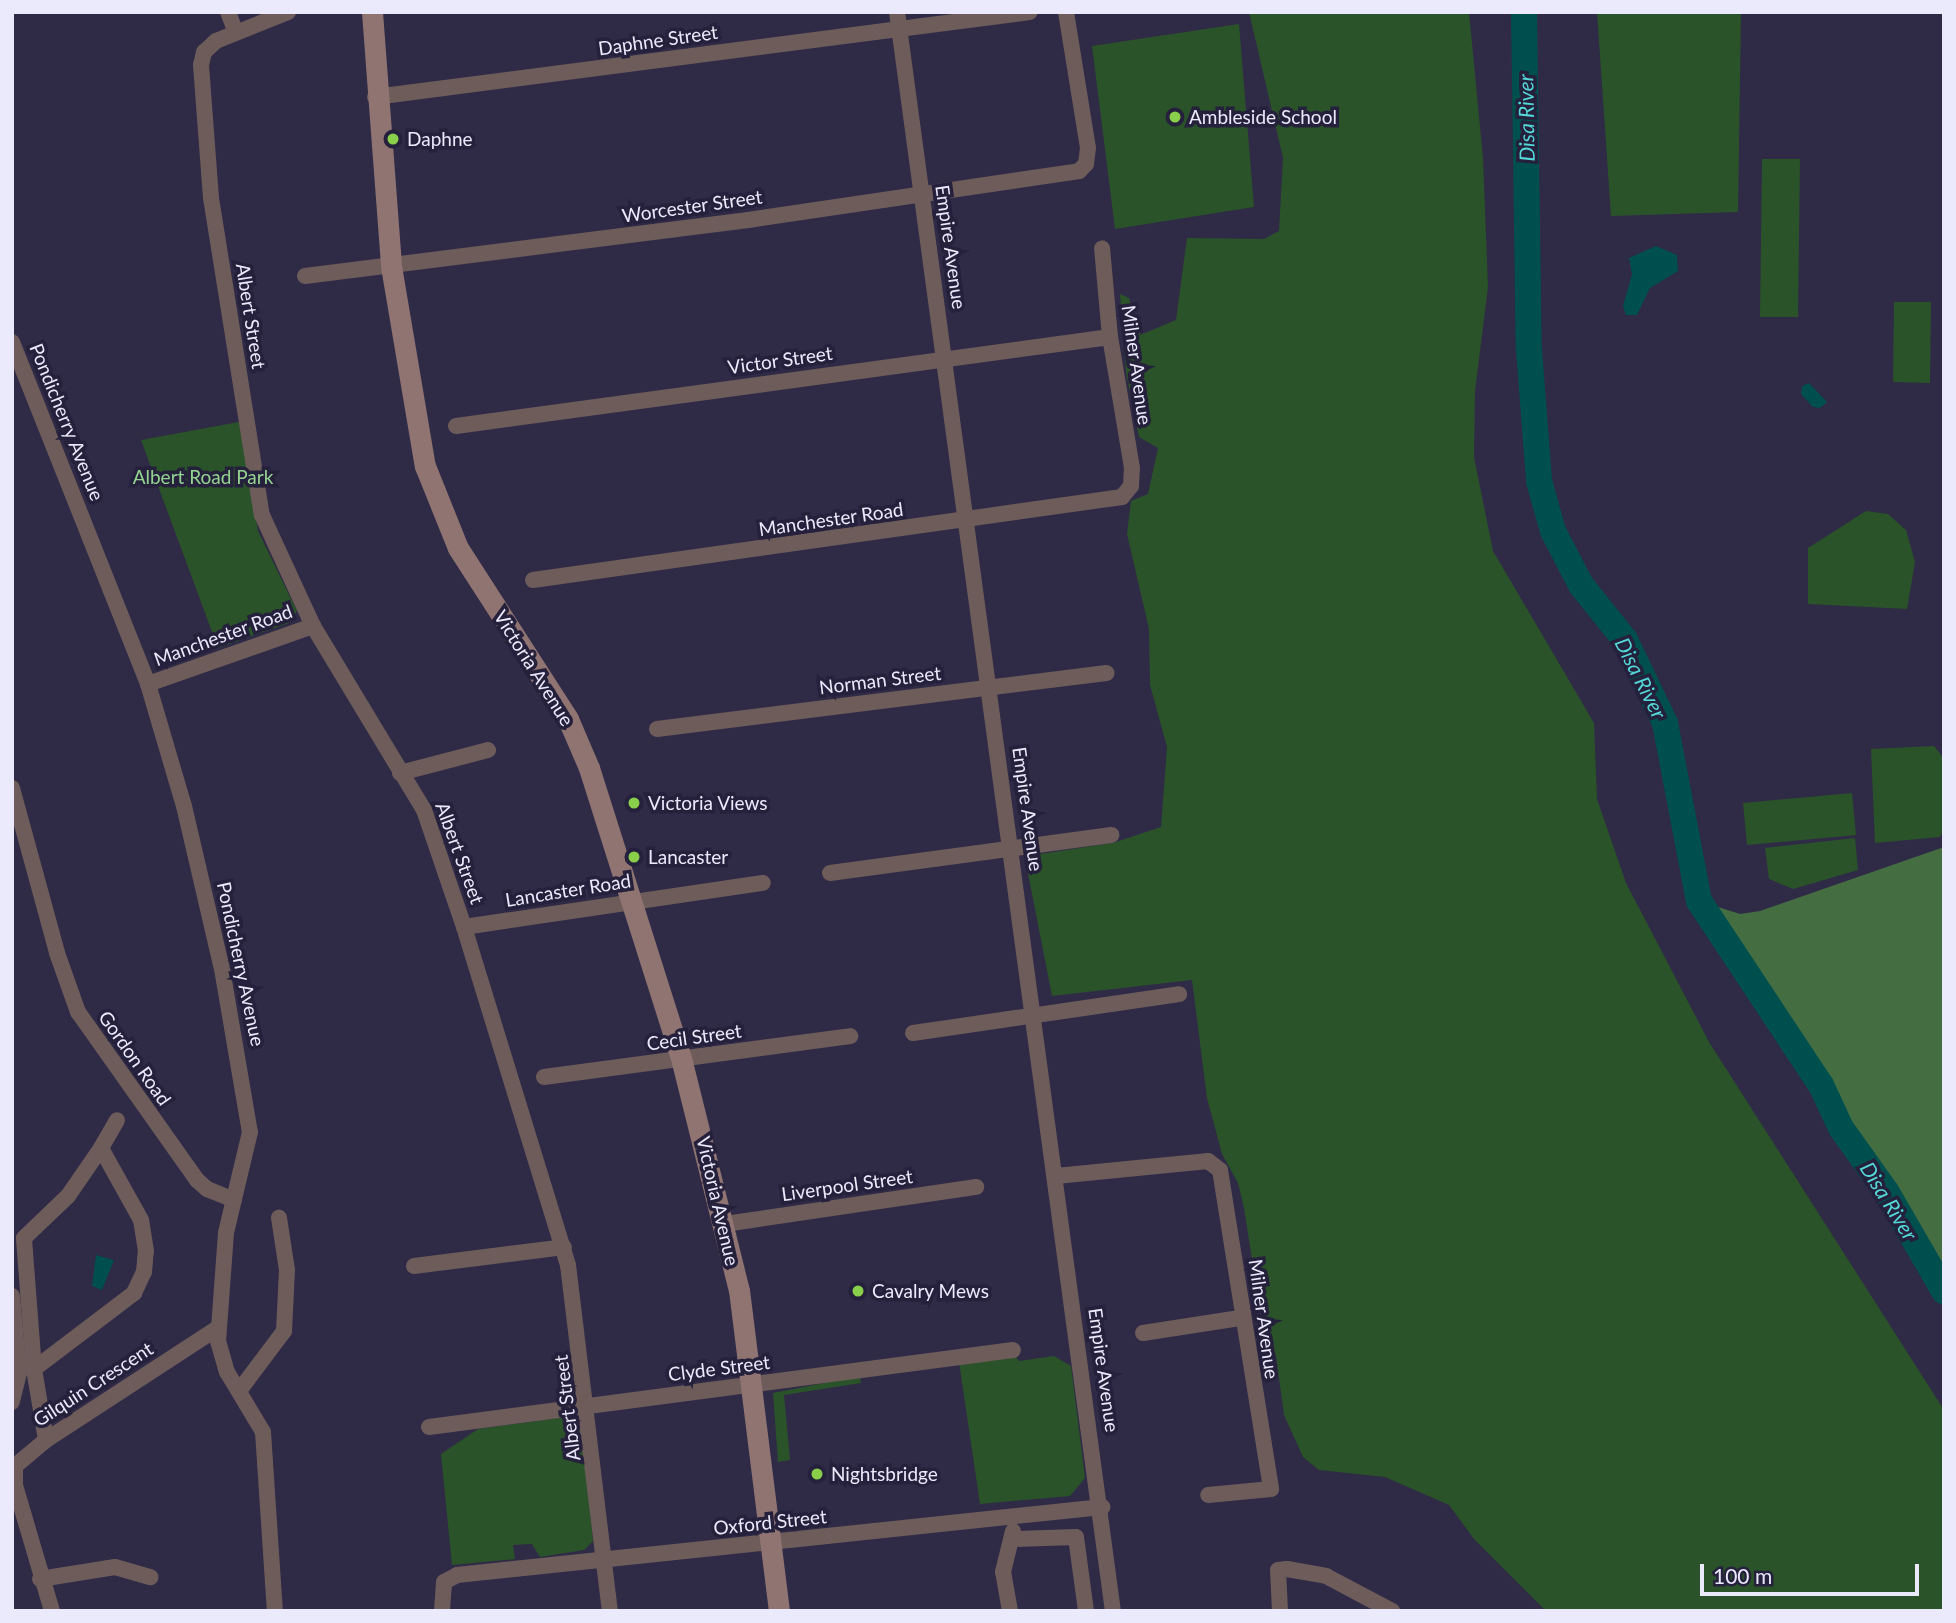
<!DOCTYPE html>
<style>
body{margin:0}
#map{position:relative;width:1956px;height:1623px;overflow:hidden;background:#2f2a46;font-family:Lato,sans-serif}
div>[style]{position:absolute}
.green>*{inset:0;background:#2b5329}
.forest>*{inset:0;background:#446e41}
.water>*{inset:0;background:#004f4f}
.river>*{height:26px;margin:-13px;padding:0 13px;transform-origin:13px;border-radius:13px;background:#004f4f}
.street>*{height:16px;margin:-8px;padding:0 8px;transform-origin:8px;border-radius:8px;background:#6d5c5a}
.secondary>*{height:21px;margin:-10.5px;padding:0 10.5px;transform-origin:10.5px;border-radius:10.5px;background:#8f7472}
.dots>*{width:19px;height:19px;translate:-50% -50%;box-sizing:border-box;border:4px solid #25203b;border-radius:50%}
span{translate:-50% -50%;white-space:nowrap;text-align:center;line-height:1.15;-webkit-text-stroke:7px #25203b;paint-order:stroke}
.street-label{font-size:19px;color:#ebe9fc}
.poi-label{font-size:19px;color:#ebe9fc}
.left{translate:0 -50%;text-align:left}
.park-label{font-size:19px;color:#94d490}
.water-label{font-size:21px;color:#54d7d7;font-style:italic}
.frame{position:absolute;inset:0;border:14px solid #ebe9fc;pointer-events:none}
.scale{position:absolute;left:1700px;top:1564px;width:219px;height:32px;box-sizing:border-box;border:4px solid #ebe9fc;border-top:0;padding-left:9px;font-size:21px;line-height:24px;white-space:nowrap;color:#ebe9fc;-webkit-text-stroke:5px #25203b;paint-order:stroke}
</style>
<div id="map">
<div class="green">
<i style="clip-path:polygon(1249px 12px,1469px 12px,1483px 158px,1488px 287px,1475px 391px,1474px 457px,1493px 551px,1594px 723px,1597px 799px,1626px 883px,1709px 1042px,1944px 1410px,1944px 1611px,1546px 1611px,1474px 1539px,1449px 1505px,1385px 1477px,1319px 1470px,1303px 1457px,1284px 1415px,1276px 1356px,1259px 1303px,1244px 1208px,1238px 1183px,1222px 1154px,1207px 1098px,1192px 980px,1052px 996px,1026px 863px,1040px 854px,1113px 843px,1161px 827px,1167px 747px,1150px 685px,1149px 629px,1127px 534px,1131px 501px,1148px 494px,1158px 448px,1139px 437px,1126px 372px,1120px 294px,1129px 298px,1140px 335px,1176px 320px,1187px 238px,1264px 239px,1279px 231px,1283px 158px)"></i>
<i style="clip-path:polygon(1597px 12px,1741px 12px,1738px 212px,1611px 216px)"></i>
<i style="clip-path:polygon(1239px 24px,1254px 207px,1115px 229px,1092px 46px)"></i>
<i style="clip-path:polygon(1762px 159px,1800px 159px,1798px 317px,1760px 317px)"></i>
<i style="clip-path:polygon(1894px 302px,1931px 302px,1930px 383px,1893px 382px)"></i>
<i style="clip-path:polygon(239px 422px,258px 531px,297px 611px,289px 623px,218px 648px,141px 440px)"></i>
<i style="clip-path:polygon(1866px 511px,1888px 514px,1906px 530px,1915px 562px,1907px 609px,1808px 604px,1808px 548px)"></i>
<i style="clip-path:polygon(1934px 746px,1942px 756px,1944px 829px,1940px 837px,1875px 843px,1871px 749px)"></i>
<i style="clip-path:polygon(1852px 793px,1856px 835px,1747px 845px,1743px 803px)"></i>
<i style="clip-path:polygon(1855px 838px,1858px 870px,1793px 889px,1769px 879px,1765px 848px)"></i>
<i style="clip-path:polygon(1015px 1356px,1019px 1361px,1054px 1356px,1071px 1366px,1085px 1478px,1070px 1496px,980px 1504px,959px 1362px)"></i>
<i style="clip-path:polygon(860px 1376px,861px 1383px,784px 1395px,790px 1460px,778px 1462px,773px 1393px)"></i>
<i style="clip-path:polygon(580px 1415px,593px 1541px,584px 1550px,540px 1557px,532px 1544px,513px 1545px,515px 1559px,452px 1565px,441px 1454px,478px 1429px)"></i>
</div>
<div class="forest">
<i style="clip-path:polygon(1944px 847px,1944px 1291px,1886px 1191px,1841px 1128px,1821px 1085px,1699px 901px,1740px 914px,1760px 911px)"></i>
</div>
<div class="water">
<i style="clip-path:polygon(1656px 246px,1677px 255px,1678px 271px,1650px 288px,1637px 315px,1626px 315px,1623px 306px,1632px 274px,1629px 258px)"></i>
<i style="clip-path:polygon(1809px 383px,1827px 402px,1820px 408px,1813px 407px,1801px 394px,1802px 386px)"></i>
<i style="clip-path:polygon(96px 1255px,114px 1260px,102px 1290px,92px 1286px)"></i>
</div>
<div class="river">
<i style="left:1524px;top:12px;width:338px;rotate:89.2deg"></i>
<i style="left:1529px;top:350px;width:131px;rotate:85.6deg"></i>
<i style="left:1539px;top:481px;width:52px;rotate:74.4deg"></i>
<i style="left:1553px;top:531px;width:61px;rotate:62.6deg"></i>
<i style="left:1581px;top:585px;width:70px;rotate:51.3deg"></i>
<i style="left:1625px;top:640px;width:92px;rotate:64.3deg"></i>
<i style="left:1665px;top:723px;width:181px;rotate:79.2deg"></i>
<i style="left:1699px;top:901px;width:221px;rotate:56.5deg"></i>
<i style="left:1821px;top:1085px;width:47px;rotate:65.1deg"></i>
<i style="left:1841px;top:1128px;width:77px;rotate:54.5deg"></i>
<i style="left:1886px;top:1191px;width:116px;rotate:59.9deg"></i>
</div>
<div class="street">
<i style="left:228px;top:12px;width:22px;rotate:69deg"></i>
<i style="left:288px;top:12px;width:78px;rotate:158.1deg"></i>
<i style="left:216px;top:41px;width:16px;rotate:137deg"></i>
<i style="left:204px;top:52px;width:13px;rotate:103deg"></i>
<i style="left:201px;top:65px;width:133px;rotate:85.7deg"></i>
<i style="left:211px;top:198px;width:321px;rotate:80.9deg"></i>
<i style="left:262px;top:515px;width:122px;rotate:65.3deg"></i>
<i style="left:313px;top:626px;width:215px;rotate:58.9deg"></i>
<i style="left:424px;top:810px;width:124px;rotate:71.1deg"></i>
<i style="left:464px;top:927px;width:354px;rotate:72.9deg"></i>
<i style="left:568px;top:1265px;width:349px;rotate:83.1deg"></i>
<i style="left:897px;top:12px;width:1614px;rotate:82.31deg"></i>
<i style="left:375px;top:97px;width:660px;rotate:-7.39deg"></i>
<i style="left:305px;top:276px;width:447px;rotate:-7.2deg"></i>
<i style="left:748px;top:220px;width:335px;rotate:-8.4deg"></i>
<i style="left:1079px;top:171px;width:10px;rotate:-45deg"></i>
<i style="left:1086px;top:164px;width:16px;rotate:-83deg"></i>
<i style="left:1088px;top:148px;width:138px;rotate:-99.2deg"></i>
<i style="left:12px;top:342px;width:368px;rotate:68.3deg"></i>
<i style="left:148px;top:684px;width:127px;rotate:73.6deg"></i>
<i style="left:184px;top:806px;width:167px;rotate:76.9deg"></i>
<i style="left:222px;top:969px;width:165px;rotate:80.3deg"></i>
<i style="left:250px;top:1132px;width:104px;rotate:103.4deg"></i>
<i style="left:226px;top:1233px;width:108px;rotate:94.2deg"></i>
<i style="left:218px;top:1341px;width:32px;rotate:74deg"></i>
<i style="left:227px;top:1372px;width:70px;rotate:59deg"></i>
<i style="left:263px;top:1432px;width:179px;rotate:86.2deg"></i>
<i style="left:456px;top:426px;width:660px;rotate:-7.75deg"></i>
<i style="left:533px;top:580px;width:595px;rotate:-8.02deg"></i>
<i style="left:1122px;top:497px;width:14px;rotate:-51deg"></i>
<i style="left:1131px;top:486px;width:18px;rotate:-87deg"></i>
<i style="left:1132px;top:468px;width:133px;rotate:-99.5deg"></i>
<i style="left:1110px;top:337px;width:89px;rotate:-95.1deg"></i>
<i style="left:148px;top:684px;width:175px;rotate:-19.4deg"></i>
<i style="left:657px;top:729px;width:453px;rotate:-7.1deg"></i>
<i style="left:400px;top:773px;width:91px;rotate:-14.6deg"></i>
<i style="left:12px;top:788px;width:171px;rotate:74.7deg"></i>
<i style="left:57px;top:953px;width:63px;rotate:70.4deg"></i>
<i style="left:78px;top:1012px;width:206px;rotate:54.7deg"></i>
<i style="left:197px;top:1180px;width:13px;rotate:42deg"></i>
<i style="left:207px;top:1189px;width:29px;rotate:22deg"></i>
<i style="left:830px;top:873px;width:284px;rotate:-7.7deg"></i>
<i style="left:464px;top:927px;width:302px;rotate:-8.4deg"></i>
<i style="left:913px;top:1033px;width:269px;rotate:-8.3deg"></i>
<i style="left:544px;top:1077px;width:309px;rotate:-7.6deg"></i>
<i style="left:1056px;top:1176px;width:153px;rotate:-5.6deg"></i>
<i style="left:1208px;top:1161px;width:15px;rotate:37deg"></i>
<i style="left:1220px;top:1170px;width:323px;rotate:80.9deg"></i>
<i style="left:1271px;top:1489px;width:63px;rotate:174.6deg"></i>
<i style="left:725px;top:1224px;width:254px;rotate:-8.4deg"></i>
<i style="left:414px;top:1266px;width:151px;rotate:-7.2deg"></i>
<i style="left:12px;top:1296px;width:77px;rotate:84.8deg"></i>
<i style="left:19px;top:1373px;width:30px;rotate:104deg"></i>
<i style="left:1143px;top:1333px;width:98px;rotate:-8.8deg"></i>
<i style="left:34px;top:1369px;width:131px;rotate:-94.4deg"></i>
<i style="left:24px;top:1238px;width:61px;rotate:-43.7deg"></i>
<i style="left:68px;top:1196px;width:58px;rotate:-55.5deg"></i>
<i style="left:239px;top:1391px;width:75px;rotate:-53.1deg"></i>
<i style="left:284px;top:1331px;width:61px;rotate:-87.2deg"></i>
<i style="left:287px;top:1270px;width:53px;rotate:-98.7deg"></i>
<i style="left:429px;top:1427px;width:589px;rotate:-7.51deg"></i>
<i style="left:46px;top:1440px;width:72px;rotate:-99.6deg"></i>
<i style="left:34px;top:1369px;width:126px;rotate:-37.2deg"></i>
<i style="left:134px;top:1293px;width:23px;rotate:-65deg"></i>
<i style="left:144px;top:1272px;width:21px;rotate:-85deg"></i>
<i style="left:146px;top:1251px;width:31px;rotate:-99deg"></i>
<i style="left:141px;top:1220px;width:82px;rotate:-119.1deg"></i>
<i style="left:101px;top:1148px;width:32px;rotate:-60deg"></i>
<i style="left:1014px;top:1539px;width:62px;rotate:-1.8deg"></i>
<i style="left:1076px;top:1537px;width:75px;rotate:82.3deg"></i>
<i style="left:40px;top:1579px;width:76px;rotate:-9.1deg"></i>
<i style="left:115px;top:1567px;width:37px;rotate:16deg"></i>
<i style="left:52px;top:1611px;width:131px;rotate:-106.4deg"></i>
<i style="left:15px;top:1485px;width:19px;rotate:-90deg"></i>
<i style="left:15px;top:1466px;width:40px;rotate:-40deg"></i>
<i style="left:46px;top:1440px;width:205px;rotate:-33.1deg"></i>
<i style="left:442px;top:1611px;width:29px;rotate:-86deg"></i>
<i style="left:444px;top:1582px;width:15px;rotate:-28deg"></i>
<i style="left:457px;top:1575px;width:649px;rotate:-6.02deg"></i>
<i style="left:1010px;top:1611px;width:40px;rotate:-100deg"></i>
<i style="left:1003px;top:1572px;width:42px;rotate:-76.3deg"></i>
<i style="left:1280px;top:1611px;width:41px;rotate:-92.8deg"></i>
<i style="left:1278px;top:1570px;width:9px;rotate:-6deg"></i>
<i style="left:1287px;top:1569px;width:40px;rotate:10deg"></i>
<i style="left:1326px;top:1576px;width:75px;rotate:27.9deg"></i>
</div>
<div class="secondary">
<i style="left:372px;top:12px;width:255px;rotate:85.7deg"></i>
<i style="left:391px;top:266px;width:203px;rotate:80.4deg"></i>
<i style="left:425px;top:466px;width:88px;rotate:68.1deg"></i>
<i style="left:458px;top:548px;width:203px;rotate:57.2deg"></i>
<i style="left:568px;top:719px;width:53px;rotate:66.8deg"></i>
<i style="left:589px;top:768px;width:308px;rotate:72.4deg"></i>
<i style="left:682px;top:1062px;width:235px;rotate:76deg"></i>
<i style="left:739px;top:1290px;width:323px;rotate:82.9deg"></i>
</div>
<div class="dots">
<i style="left:1175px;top:117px;background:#89cf49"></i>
<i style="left:393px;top:139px;background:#89cf49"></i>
<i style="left:634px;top:803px;background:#89cf49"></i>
<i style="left:634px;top:857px;background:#89cf49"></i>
<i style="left:858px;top:1291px;background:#89cf49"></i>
<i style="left:817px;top:1474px;background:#89cf49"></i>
</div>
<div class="street-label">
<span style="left:658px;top:40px;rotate:-8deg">Daphne Street</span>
<span style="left:692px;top:206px;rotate:-8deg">Worcester Street</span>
<span style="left:951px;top:247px;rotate:82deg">Empire Avenue</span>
<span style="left:251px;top:316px;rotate:81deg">Albert Street</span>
<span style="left:780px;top:360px;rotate:-8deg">Victor Street</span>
<span style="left:1137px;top:365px;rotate:82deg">Milner Avenue</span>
<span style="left:67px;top:422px;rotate:68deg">Pondicherry Avenue</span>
<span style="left:831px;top:519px;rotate:-8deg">Manchester Road</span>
<span style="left:223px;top:635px;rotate:-20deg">Manchester Road</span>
<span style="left:534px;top:668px;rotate:58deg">Victoria Avenue</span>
<span style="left:880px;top:680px;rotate:-7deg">Norman Street</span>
<span style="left:1028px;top:809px;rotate:82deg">Empire Avenue</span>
<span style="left:460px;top:853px;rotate:70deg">Albert Street</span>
<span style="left:568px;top:890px;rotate:-9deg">Lancaster Road</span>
<span style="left:241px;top:964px;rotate:78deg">Pondicherry Avenue</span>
<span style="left:694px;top:1037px;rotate:-8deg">Cecil Street</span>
<span style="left:135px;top:1058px;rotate:55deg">Gordon Road</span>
<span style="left:847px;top:1185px;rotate:-8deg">Liverpool Street</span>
<span style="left:718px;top:1201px;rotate:77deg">Victoria Avenue</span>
<span style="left:1264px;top:1319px;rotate:82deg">Milner Avenue</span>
<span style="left:719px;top:1368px;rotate:-7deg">Clyde Street</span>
<span style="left:1104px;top:1370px;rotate:82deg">Empire Avenue</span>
<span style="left:93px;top:1384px;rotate:-33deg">Gilquin Crescent</span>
<span style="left:567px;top:1408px;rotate:-97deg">Albert Street</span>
<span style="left:770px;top:1522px;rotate:-6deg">Oxford Street</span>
</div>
<div class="poi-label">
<span class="left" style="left:1189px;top:117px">Ambleside School</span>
<span class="left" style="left:407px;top:139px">Daphne</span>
<span class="left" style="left:648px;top:803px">Victoria Views</span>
<span class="left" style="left:648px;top:857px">Lancaster</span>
<span class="left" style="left:872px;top:1291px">Cavalry Mews</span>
<span class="left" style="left:831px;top:1474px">Nightsbridge</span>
</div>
<div class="park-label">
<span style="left:203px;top:477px">Albert Road Park</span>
</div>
<div class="water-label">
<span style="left:1526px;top:118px;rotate:-91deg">Disa River</span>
<span style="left:1641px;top:678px;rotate:63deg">Disa River</span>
<span style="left:1889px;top:1201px;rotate:58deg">Disa River</span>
</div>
<div class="frame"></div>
<div class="scale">100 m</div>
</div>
